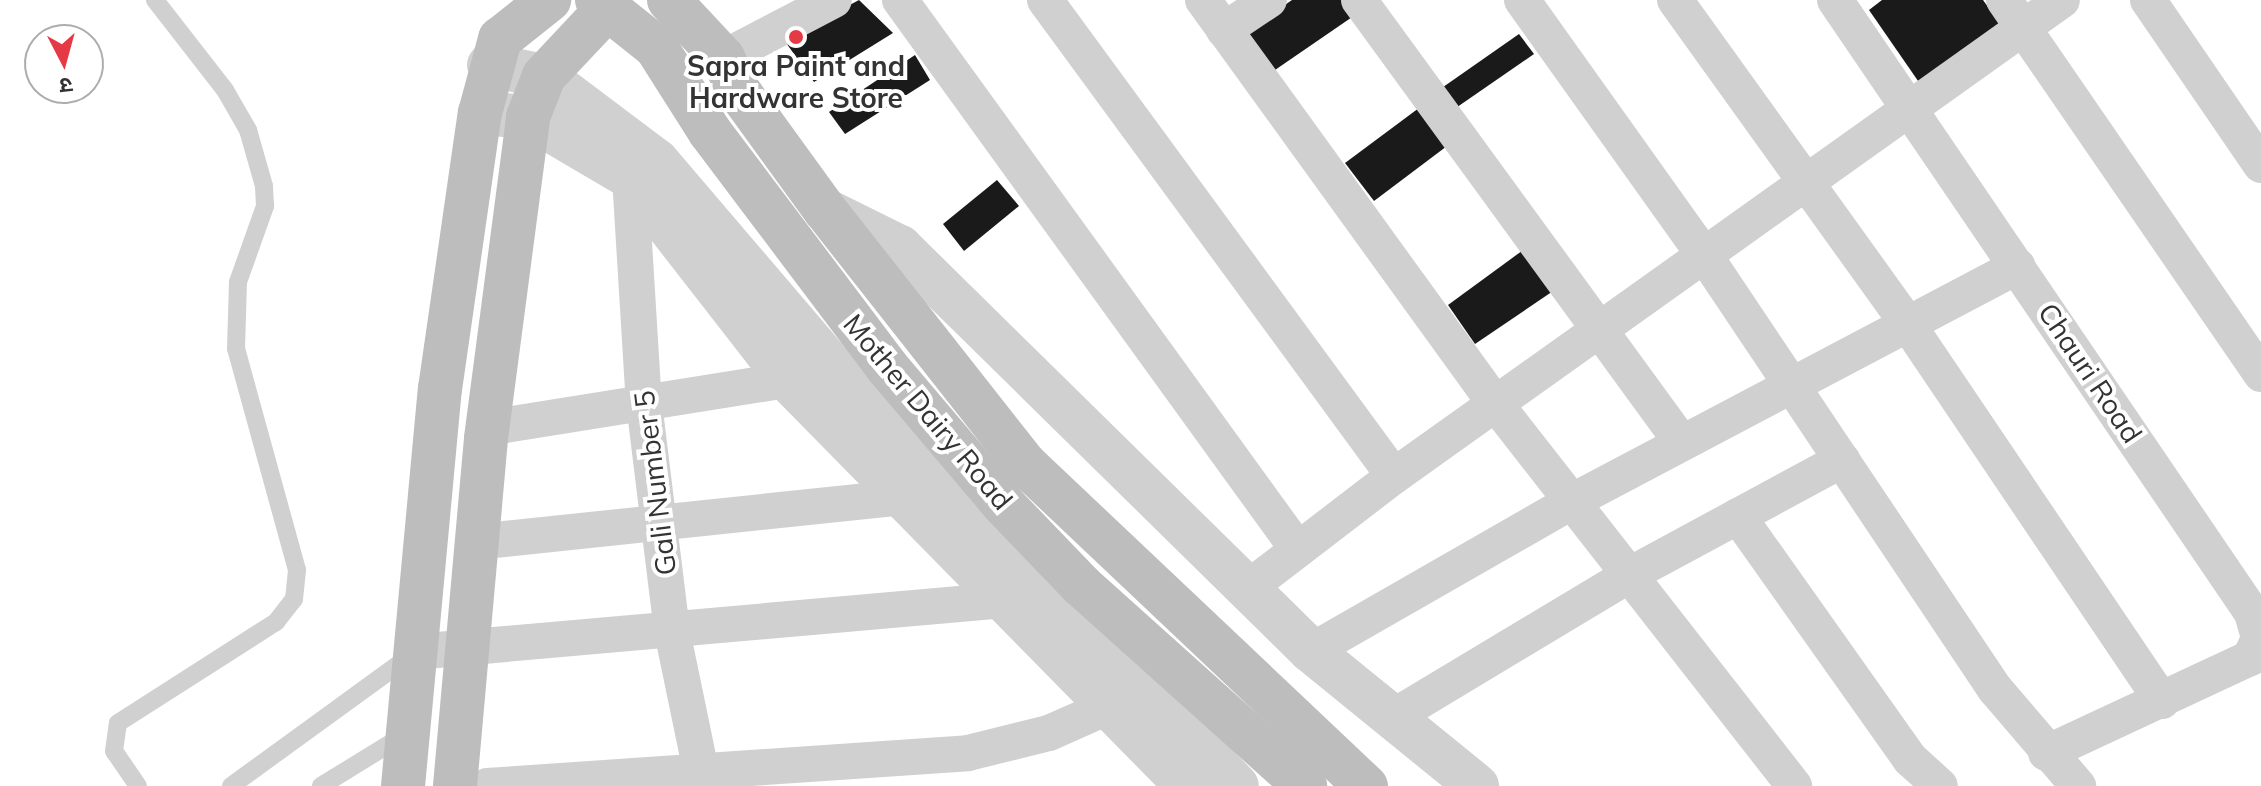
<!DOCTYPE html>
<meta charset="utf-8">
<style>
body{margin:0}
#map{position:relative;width:2261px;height:786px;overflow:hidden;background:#fff;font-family:Mulish,"Noto Sans Devanagari",sans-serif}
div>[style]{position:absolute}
.building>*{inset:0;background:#1a1a1a}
.service>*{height:18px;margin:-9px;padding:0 9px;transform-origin:9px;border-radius:9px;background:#d0d0d0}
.minor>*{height:36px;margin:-18px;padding:0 18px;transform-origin:18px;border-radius:18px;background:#d0d0d0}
.tertiary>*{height:44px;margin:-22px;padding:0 22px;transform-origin:22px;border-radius:22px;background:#d0d0d0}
.secondary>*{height:44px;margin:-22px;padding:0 22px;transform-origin:22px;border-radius:22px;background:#bdbdbd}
.dots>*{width:22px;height:22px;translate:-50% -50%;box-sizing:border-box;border:4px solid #fff;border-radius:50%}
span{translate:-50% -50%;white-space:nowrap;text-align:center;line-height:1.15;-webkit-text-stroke:8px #fff;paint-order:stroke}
.poi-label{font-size:28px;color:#333;font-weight:700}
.street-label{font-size:28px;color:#333}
.north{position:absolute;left:24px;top:24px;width:80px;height:80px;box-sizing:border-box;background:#fff;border:2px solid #adadad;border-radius:50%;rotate:174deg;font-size:22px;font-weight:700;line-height:32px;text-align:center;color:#333}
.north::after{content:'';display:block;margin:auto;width:28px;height:36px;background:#e63946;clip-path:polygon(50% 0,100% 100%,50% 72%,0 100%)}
</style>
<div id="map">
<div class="building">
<i style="clip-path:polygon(859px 0,893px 33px,814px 82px,784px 40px)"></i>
<i style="clip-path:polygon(1292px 0,1349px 0,1358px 13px,1275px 70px,1247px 31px)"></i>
<i style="clip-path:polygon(1882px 0,1983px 0,2006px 32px,1925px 91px,1869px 10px)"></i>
<i style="clip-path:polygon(1519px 34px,1534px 54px,1450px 112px,1436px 92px)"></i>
<i style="clip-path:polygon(915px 55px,930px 80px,845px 134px,829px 112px)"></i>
<i style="clip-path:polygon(1427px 102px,1455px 140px,1374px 201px,1345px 163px)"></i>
<i style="clip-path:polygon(997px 180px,1019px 206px,964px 251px,943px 224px)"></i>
<i style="clip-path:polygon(1530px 245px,1559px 287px,1475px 344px,1448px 305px)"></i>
</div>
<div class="service">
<i style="left:138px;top:786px;width:42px;rotate:-124.4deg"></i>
<i style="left:114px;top:751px;width:28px;rotate:-82deg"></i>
<i style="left:118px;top:723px;width:188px;rotate:-32.6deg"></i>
<i style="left:276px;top:622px;width:29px;rotate:-52deg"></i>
<i style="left:294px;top:599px;width:29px;rotate:-84deg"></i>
<i style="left:297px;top:570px;width:229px;rotate:-105.4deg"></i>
<i style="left:236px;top:349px;width:67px;rotate:-88.3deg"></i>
<i style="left:238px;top:282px;width:81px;rotate:-70.4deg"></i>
<i style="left:265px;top:206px;width:20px;rotate:-93deg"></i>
<i style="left:264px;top:186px;width:58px;rotate:-105.9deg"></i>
<i style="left:248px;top:130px;width:46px;rotate:-119.9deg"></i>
<i style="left:225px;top:90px;width:114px;rotate:-127.9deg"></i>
<i style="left:231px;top:786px;width:221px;rotate:-36deg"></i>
<i style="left:321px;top:786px;width:97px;rotate:-31.6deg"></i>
</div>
<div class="minor">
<i style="left:900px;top:0;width:675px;rotate:54.1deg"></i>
<i style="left:1045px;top:0;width:590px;rotate:53.75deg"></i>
<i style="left:1203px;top:0;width:498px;rotate:54.1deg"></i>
<i style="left:1495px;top:403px;width:486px;rotate:52deg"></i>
<i style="left:1359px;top:0;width:548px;rotate:53.9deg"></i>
<i style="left:1522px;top:0;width:318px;rotate:54.5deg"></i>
<i style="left:1707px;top:259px;width:518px;rotate:56.19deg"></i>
<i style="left:1995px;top:689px;width:128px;rotate:49.4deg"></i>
<i style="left:1675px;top:0;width:398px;rotate:54.3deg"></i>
<i style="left:1907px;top:323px;width:456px;rotate:56deg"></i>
<i style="left:1835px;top:0;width:741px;rotate:55.77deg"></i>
<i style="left:2252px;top:613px;width:26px;rotate:74deg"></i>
<i style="left:2259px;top:638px;width:22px;rotate:114deg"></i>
<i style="left:2250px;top:658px;width:225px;rotate:155deg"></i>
<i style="left:2004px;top:0;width:454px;rotate:55.5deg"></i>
<i style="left:2148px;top:0;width:200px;rotate:55.6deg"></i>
<i style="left:1224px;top:30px;width:54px;rotate:-33.7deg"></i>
<i style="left:723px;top:58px;width:125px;rotate:-27.6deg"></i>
<i style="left:630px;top:177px;width:226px;rotate:86.5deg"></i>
<i style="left:644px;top:403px;width:230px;rotate:83deg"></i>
<i style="left:672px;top:631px;width:158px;rotate:78.3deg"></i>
<i style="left:487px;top:428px;width:305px;rotate:-9.1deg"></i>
<i style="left:1738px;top:516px;width:298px;rotate:54.7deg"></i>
<i style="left:1910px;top:759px;width:40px;rotate:42deg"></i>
<i style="left:476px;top:542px;width:430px;rotate:-6deg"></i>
<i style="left:1248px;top:588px;width:184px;rotate:-37.5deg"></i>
<i style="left:1394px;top:476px;width:820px;rotate:-35.47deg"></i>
<i style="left:1311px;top:651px;width:300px;rotate:-29.8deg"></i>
<i style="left:1571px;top:502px;width:505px;rotate:-27.83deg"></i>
<i style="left:415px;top:652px;width:592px;rotate:-5.04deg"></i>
<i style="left:1393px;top:717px;width:278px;rotate:-31deg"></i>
<i style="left:1631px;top:574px;width:240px;rotate:-28.4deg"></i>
<i style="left:487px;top:786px;width:482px;rotate:-3.9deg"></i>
<i style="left:968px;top:753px;width:83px;rotate:-13.9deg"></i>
<i style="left:1049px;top:733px;width:67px;rotate:-23.9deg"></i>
</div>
<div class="tertiary">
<i style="left:489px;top:65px;width:56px;rotate:11.3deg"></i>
<i style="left:544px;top:76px;width:141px;rotate:37deg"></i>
<i style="left:657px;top:161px;width:313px;rotate:49.5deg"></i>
<i style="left:860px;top:399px;width:540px;rotate:45.75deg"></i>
<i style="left:480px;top:113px;width:48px;rotate:4.8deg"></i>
<i style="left:528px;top:117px;width:118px;rotate:30.5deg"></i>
<i style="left:630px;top:177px;width:257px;rotate:52.1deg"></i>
<i style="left:788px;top:380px;width:569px;rotate:45.5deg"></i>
<i style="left:825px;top:210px;width:84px;rotate:26.3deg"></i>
<i style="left:900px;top:247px;width:576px;rotate:44.51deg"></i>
<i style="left:1311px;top:651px;width:214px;rotate:39.1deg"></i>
</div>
<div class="secondary">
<i style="left:597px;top:0;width:75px;rotate:38.5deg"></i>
<i style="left:656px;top:47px;width:101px;rotate:57.6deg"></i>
<i style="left:710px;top:132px;width:294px;rotate:53deg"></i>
<i style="left:887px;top:367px;width:181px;rotate:49.7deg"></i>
<i style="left:1004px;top:505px;width:112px;rotate:46.1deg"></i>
<i style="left:1082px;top:586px;width:300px;rotate:41.9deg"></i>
<i style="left:669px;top:0;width:79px;rotate:47deg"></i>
<i style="left:723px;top:58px;width:35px;rotate:65deg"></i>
<i style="left:738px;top:90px;width:148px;rotate:54.1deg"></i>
<i style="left:825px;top:210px;width:325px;rotate:51.8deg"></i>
<i style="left:1026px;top:465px;width:468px;rotate:43.4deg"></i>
<i style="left:403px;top:786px;width:399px;rotate:-84.7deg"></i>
<i style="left:440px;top:389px;width:279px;rotate:-81.8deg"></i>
<i style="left:480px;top:113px;width:77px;rotate:-74.9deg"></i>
<i style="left:500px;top:39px;width:63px;rotate:-38.5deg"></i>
<i style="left:455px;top:786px;width:349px;rotate:-84.9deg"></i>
<i style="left:486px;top:438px;width:324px;rotate:-82.5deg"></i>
<i style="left:528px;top:117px;width:44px;rotate:-68.7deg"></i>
<i style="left:544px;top:76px;width:88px;rotate:-46.8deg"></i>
</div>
<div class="dots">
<i style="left:796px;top:37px;background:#e63946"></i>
</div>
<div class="poi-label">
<span style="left:796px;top:82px">Sapra Paint and<br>Hardware Store</span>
</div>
<div class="street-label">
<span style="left:2090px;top:373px;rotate:56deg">Chauri Road</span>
<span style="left:928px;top:412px;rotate:50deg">Mother Dairy Road</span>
<span style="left:655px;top:483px;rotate:-97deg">Gali Number 5</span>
</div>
<div class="north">उ</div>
</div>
